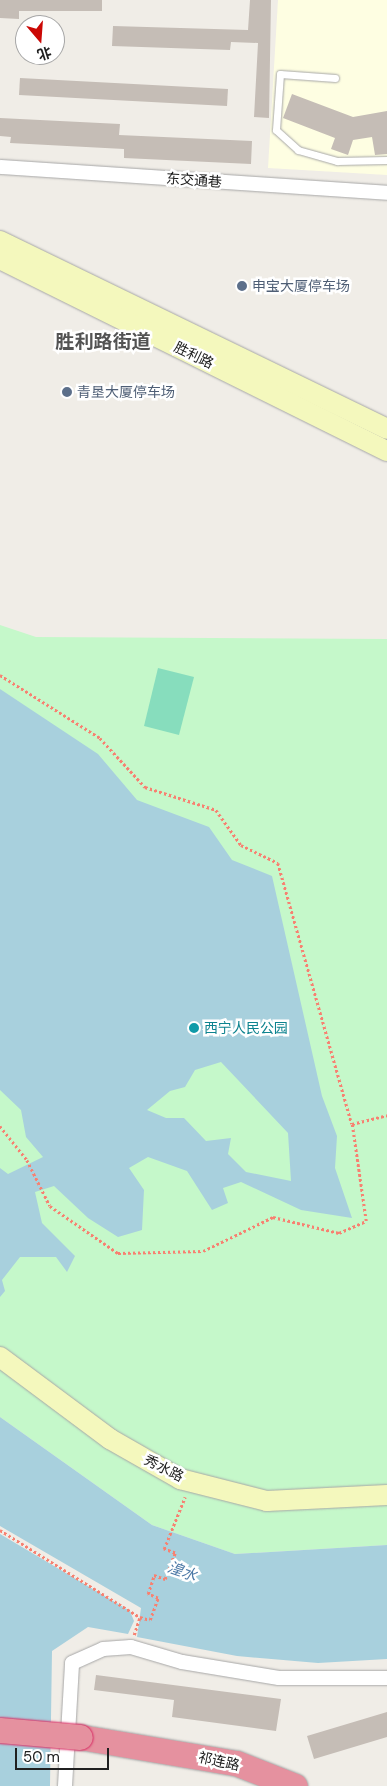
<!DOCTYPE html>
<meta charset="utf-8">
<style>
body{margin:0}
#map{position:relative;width:387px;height:1786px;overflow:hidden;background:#f0ede7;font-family:"DM Sans","Noto Sans SC",sans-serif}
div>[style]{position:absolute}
.education>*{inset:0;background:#fefee2}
.park>*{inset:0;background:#c5f8ca}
.pitch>*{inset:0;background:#87ddbd}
.water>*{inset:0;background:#a8d0dd}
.building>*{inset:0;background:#c5bdb6}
.path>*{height:2.5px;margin-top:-1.25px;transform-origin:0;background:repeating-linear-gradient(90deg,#f78171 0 2.5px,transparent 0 5px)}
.roads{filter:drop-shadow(0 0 1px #a7a7a7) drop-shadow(0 0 1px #a7a7a7)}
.lane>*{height:7px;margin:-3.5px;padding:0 3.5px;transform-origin:3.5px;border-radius:3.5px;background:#fff}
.street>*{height:14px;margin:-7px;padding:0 7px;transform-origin:7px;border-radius:7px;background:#fff}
.secondary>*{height:20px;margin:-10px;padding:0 10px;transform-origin:10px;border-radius:10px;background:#f4f8bd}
.highway>*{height:25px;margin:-12.5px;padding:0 12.5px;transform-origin:12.5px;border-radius:12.5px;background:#e5919f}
.bridges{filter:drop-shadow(0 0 1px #d72a63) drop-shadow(0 0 1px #d72a63)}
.highway-bridge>*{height:25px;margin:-12.5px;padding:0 12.5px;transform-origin:12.5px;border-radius:12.5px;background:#e5919f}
.dots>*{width:14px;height:14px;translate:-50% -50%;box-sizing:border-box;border:2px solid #fff;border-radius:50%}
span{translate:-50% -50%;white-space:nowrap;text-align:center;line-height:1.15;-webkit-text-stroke:5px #fff;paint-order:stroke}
.street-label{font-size:14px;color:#202020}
.service-label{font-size:14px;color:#4e5e75}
.left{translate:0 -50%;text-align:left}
.culture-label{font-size:14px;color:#0d838f}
.water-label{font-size:15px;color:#4b78a6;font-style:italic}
.district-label{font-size:19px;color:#535353;font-weight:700}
.north{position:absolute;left:15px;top:15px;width:50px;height:50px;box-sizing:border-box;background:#fff;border:1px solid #a6a6a6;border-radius:50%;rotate:162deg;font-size:14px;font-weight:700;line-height:20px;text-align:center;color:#202020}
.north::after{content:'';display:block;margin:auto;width:18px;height:22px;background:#cb0805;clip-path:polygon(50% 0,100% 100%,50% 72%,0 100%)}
.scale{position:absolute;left:15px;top:1748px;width:94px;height:22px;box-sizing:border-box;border:2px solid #202020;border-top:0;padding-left:6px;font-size:15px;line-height:18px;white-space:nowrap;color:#202020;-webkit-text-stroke:4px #fff;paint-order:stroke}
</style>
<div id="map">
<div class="education">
<i style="clip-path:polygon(278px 0,387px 0,387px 175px,268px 168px)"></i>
</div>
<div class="park">
<i style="clip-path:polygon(0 625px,36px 637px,387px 639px,387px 1545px,235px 1554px,152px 1525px,0 1417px)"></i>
</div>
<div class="pitch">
<i style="clip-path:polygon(158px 668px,194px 677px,179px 735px,144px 726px)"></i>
</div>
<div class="water">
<i style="clip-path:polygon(evenodd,0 689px,98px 754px,137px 800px,209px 827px,232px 860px,272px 876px,322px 1096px,337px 1136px,335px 1168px,352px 1218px,301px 1210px,241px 1182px,223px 1188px,228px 1203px,212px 1210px,187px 1171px,148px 1157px,129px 1168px,144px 1190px,142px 1230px,118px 1237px,88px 1218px,54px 1186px,35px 1192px,42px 1223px,75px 1256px,67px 1272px,56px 1257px,20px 1257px,2px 1280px,5px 1291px,0 1297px,0 1168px,8px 1174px,43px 1157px,26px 1137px,21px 1110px,0 1090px,0 689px,221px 1062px,288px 1133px,291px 1181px,246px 1172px,228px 1154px,231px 1138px,206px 1141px,184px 1118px,166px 1118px,147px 1110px,170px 1091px,185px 1087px,195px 1070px,221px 1062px)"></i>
<i style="clip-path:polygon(0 1417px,152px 1525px,235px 1554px,387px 1545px,387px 1659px,318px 1663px,237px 1656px,137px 1637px,141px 1608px,0 1526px)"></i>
<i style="clip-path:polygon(0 1534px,130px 1611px,134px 1621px,128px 1634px,88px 1627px,52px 1651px,50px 1786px,0 1786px)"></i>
</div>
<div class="building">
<i style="clip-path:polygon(0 0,102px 0,102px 11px,19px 11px,19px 19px,0 18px)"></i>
<i style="clip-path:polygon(250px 0,271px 0,269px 118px,254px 117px,258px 43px,231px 42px,230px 50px,112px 46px,113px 26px,248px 30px)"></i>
<i style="clip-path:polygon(20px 78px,228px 89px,227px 106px,19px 95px)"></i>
<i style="clip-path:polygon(292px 94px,353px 117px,387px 111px,387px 154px,375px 155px,372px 137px,353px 140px,348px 155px,331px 149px,335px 138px,283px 118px)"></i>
<i style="clip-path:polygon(0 118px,120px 124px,119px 135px,252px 141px,251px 164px,124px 158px,124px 149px,10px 143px,11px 137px,0 136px)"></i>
<i style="clip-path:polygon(96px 1675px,281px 1699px,276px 1731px,172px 1717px,174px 1700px,94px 1690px)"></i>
<i style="clip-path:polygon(387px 1712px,387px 1737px,314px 1759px,307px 1736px)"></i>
</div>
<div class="path">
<i style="left:0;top:675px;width:118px;rotate:32.2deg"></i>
<i style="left:100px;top:738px;width:67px;rotate:47.4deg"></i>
<i style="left:145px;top:787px;width:75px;rotate:17.9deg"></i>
<i style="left:216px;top:810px;width:43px;rotate:54.5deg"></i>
<i style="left:241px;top:845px;width:41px;rotate:25.9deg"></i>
<i style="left:278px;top:863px;width:271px;rotate:74.2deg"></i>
<i style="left:352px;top:1124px;width:36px;rotate:-14deg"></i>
<i style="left:0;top:1126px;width:43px;rotate:51.5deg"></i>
<i style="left:27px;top:1160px;width:51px;rotate:63.4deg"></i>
<i style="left:50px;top:1206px;width:83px;rotate:34.7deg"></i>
<i style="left:118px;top:1253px;width:85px;rotate:-1.3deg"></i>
<i style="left:203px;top:1251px;width:78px;rotate:-25.9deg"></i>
<i style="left:273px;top:1217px;width:68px;rotate:13.6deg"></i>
<i style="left:339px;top:1233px;width:30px;rotate:-24deg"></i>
<i style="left:366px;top:1221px;width:98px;rotate:-98.2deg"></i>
<i style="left:0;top:1530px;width:165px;rotate:31.9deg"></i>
<i style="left:134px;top:1635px;width:19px;rotate:-72deg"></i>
<i style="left:140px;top:1617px;width:10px;rotate:17deg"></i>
<i style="left:150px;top:1620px;width:23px;rotate:-70deg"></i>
<i style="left:158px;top:1598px;width:11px;rotate:-158deg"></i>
<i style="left:148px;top:1594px;width:20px;rotate:-72deg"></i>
<i style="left:154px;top:1575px;width:12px;rotate:20deg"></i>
<i style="left:165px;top:1579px;width:28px;rotate:-69deg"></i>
<i style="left:175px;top:1553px;width:12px;rotate:-160deg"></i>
<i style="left:164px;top:1549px;width:56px;rotate:-68deg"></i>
</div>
<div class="roads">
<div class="lane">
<i style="left:335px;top:78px;width:55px;rotate:-175.8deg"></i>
<i style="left:280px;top:74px;width:56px;rotate:94.1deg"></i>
<i style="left:276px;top:130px;width:30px;rotate:42deg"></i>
<i style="left:298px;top:150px;width:41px;rotate:15.8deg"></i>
<i style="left:337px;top:161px;width:50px;rotate:-1.1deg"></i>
</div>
<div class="street">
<i style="left:0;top:167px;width:388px;rotate:3.8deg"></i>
<i style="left:65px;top:1786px;width:123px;rotate:-86.7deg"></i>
<i style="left:72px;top:1663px;width:34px;rotate:-24deg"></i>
<i style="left:103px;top:1649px;width:28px;rotate:-4deg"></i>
<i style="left:131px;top:1647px;width:53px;rotate:16.4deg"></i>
<i style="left:182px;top:1662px;width:98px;rotate:9.4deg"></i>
<i style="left:279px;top:1678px;width:108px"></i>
</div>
<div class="secondary">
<i style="left:0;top:241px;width:430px;rotate:25.9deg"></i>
<i style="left:0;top:259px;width:432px;rotate:26.4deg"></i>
<i style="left:0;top:1357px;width:137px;rotate:36.7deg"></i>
<i style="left:110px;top:1439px;width:81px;rotate:29.7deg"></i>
<i style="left:180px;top:1479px;width:90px;rotate:14.2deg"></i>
<i style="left:267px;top:1501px;width:120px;rotate:-2.9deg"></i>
</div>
<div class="highway">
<i style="left:80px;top:1737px;width:158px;rotate:9.5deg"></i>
<i style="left:236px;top:1763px;width:63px;rotate:21.3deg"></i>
</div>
</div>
<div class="bridges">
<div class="highway-bridge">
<i style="left:0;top:1730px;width:80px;rotate:5deg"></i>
</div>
</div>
<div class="dots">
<i style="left:242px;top:286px;background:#5c6f8a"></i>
<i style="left:67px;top:392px;background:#5c6f8a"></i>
<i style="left:194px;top:1028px;background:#0f9aa8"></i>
</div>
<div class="street-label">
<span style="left:194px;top:180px;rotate:4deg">东交通巷</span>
<span style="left:194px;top:355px;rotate:26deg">胜利路</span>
<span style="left:164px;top:1468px;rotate:27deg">秀水路</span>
<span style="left:219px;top:1761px;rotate:12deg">祁连路</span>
</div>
<div class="service-label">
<span class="left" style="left:252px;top:286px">申宝大厦停车场</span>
<span class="left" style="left:77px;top:392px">青垦大厦停车场</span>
</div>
<div class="culture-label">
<span class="left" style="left:204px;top:1028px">西宁人民公园</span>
</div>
<div class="water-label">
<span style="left:182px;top:1572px;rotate:19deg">湟水</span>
</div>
<div class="district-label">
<span style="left:103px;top:342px">胜利路街道</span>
</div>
<div class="north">北</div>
<div class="scale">50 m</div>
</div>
